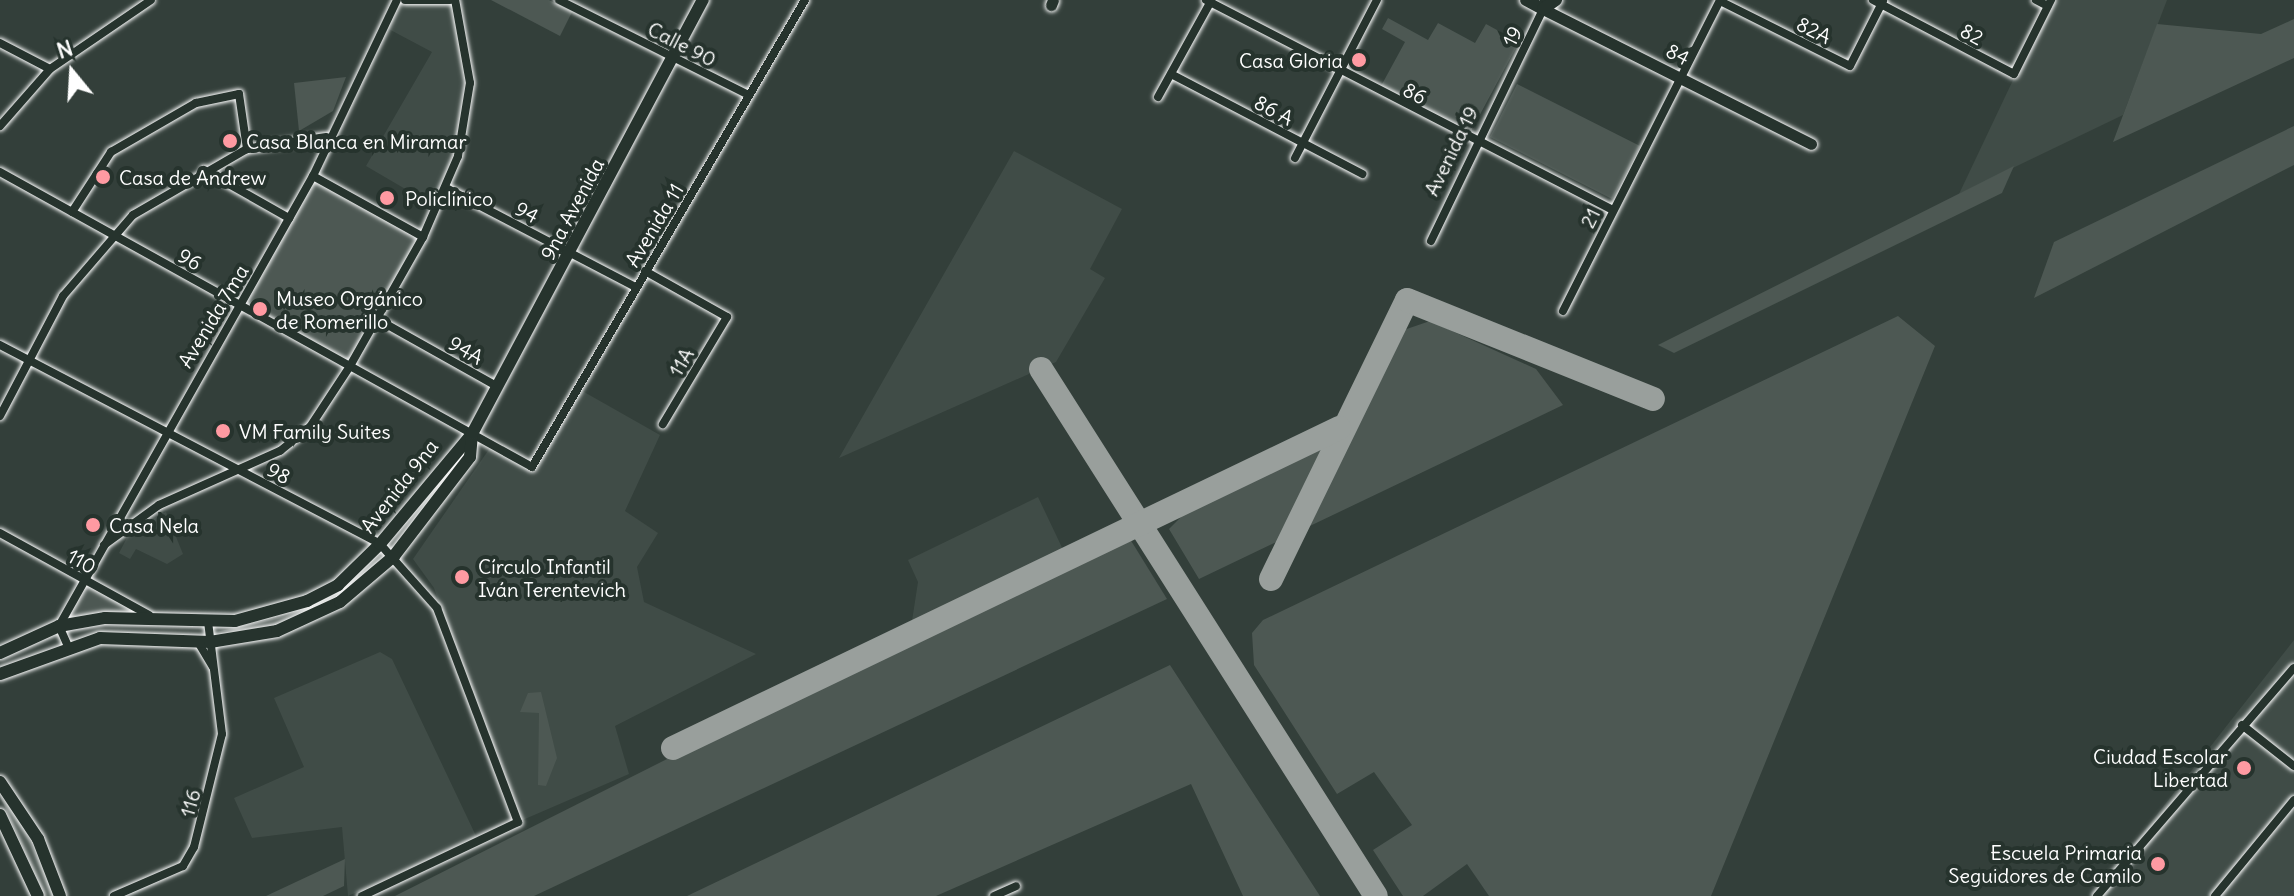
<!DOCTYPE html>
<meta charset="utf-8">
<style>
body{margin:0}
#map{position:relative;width:2294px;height:896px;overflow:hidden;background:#333f3a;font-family:Delius,sans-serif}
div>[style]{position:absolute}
.built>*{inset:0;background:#404c47}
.green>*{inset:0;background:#4d5853}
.taxiway>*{height:24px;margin:-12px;padding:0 12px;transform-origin:12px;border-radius:12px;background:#999f9c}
.roads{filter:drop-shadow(0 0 2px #fff) drop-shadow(0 0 2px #fff)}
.minor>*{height:8px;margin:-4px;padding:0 4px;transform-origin:4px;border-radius:4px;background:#26332d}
.tertiary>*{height:11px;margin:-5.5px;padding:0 5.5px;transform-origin:5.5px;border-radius:5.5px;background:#26332d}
.secondary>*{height:12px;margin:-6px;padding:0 6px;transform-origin:6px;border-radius:6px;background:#26332d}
.dots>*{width:22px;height:22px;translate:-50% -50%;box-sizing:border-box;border:4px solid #26332d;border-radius:50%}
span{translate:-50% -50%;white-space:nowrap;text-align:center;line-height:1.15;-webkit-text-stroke:8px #26332d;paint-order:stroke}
.street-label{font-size:20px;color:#fff}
.poi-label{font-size:20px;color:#fff}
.right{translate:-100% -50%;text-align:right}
.left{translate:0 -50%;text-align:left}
.north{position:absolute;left:32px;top:32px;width:80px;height:80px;-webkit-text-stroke:6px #26332d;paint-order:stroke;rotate:342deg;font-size:22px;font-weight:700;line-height:32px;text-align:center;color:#fff}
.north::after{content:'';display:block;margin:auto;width:28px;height:36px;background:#fff;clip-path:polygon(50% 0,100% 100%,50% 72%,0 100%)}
</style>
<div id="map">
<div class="built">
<i style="clip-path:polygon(397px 0,455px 0,470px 83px,458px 156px,436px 207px,366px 166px,432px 52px,383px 26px)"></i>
<i style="clip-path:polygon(2051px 0,2167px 0,2123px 115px,1959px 194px)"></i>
<i style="clip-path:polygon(1014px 151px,1122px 209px,1090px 269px,1105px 278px,1056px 362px,839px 458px)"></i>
<i style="clip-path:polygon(577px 388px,660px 435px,625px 511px,658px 533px,637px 567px,644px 602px,756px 654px,615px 726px,629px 774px,518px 822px,434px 588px,413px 559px,492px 445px,531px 466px)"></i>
<i style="clip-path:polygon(1038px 497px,1067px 558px,910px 634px,918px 582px,908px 560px)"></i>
<i style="clip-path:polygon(166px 512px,183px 554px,167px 564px,136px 549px,130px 559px,119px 553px,130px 532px)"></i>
<i style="clip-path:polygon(2294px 640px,2294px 896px,2093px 896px)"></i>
<i style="clip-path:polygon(380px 652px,392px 659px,477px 838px,348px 896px,342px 827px,252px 838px,234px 798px,304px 767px,274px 698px)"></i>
</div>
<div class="green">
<i style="clip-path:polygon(491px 0,549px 0,572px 12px,560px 36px)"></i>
<i style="clip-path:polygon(1388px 18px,1428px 40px,1438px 23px,1475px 43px,1486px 24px,1519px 42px,1470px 133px,1381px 86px,1405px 42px,1382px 29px)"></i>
<i style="clip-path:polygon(2294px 19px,2294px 58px,2113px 142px,2157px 24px,2261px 34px)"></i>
<i style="clip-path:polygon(346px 77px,333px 111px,299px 131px,294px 83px)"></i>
<i style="clip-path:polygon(1517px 84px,1640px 146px,1612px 199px,1490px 137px)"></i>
<i style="clip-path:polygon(2294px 126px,2294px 165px,2034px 298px,2054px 242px)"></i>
<i style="clip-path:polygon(2014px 166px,2002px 193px,1674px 353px,1658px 345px)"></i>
<i style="clip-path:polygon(313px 176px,423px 237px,350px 366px,239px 305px)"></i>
<i style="clip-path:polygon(1898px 316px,1935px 346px,1711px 896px,1489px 896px,1467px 864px,1423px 896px,1403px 896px,1373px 850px,1412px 825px,1374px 772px,1337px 794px,1254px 665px,1252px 633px,1263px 620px)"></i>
<i style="clip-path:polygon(1430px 321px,1536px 369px,1563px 405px,1199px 579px,1169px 529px,1189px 509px,1352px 426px,1398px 332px)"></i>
<i style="clip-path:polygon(1130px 539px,1167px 599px,534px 896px,395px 896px,814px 685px)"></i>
<i style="clip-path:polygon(377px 554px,384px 559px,333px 601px,277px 626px,216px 632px,286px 616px,328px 596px)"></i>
<i style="clip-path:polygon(84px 580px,149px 615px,59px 626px)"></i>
<i style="clip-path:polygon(1170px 665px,1320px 896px,1243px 896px,1191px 784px,936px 896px,687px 896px)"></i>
<i style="clip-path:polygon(541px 692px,557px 758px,546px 786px,538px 785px,539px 713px,520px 712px,528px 693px)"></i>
<i style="clip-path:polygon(0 796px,20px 820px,55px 896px,45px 896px)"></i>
<i style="clip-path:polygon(345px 859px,344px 886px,323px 896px,266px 896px)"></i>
</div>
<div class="taxiway">
<i style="left:1041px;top:369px;width:624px;rotate:57.56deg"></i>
<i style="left:1271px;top:579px;width:310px;rotate:-64deg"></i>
<i style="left:1407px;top:300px;width:265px;rotate:21.9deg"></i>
<i style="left:673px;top:748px;width:739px;rotate:-25.66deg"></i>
</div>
<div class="roads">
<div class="minor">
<i style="left:405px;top:0;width:45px"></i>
<i style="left:559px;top:0;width:212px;rotate:26.6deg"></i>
<i style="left:1206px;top:0;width:457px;rotate:27.3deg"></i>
<i style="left:1873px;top:0;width:159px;rotate:27.7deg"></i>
<i style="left:2014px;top:74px;width:83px;rotate:-63.4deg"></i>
<i style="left:2036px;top:0;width:13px;rotate:27deg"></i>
<i style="left:1720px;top:1px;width:145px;rotate:26.6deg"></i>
<i style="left:1850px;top:66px;width:73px;rotate:-63.1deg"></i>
<i style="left:0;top:43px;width:56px;rotate:27.5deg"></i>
<i style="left:1171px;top:74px;width:216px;rotate:27.6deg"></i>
<i style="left:1158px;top:97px;width:110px;rotate:-61.1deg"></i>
<i style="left:0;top:126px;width:76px;rotate:-48.7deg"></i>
<i style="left:50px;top:69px;width:122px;rotate:-34.3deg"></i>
<i style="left:1295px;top:158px;width:178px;rotate:-62.6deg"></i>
<i style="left:204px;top:170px;width:98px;rotate:29.5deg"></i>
<i style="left:0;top:172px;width:608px;rotate:29.01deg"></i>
<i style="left:532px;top:467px;width:541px;rotate:-59.69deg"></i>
<i style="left:313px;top:176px;width:126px;rotate:29deg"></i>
<i style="left:446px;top:188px;width:213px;rotate:27.6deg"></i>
<i style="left:72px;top:212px;width:72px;rotate:-57deg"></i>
<i style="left:111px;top:152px;width:98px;rotate:-30deg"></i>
<i style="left:196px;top:103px;width:44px;rotate:-11.8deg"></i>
<i style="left:239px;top:94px;width:56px;rotate:81.7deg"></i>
<i style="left:1431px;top:241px;width:258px;rotate:-64.2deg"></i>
<i style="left:645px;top:271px;width:94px;rotate:29.3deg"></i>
<i style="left:727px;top:317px;width:125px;rotate:120.9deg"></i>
<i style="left:1563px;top:311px;width:348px;rotate:-63.2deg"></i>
<i style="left:377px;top:319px;width:139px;rotate:29.3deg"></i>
<i style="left:0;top:345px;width:429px;rotate:27.6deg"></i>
<i style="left:380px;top:544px;width:86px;rotate:48.3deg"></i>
<i style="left:437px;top:608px;width:229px;rotate:69.3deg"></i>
<i style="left:518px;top:822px;width:173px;rotate:154.6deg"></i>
<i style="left:0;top:416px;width:136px;rotate:-62.3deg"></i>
<i style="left:63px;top:296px;width:107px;rotate:-49.2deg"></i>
<i style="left:133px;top:215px;width:132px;rotate:-30.1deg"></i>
<i style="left:247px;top:149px;width:80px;rotate:-8.6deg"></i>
<i style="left:0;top:533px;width:170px;rotate:28.8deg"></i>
<i style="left:104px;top:545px;width:68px;rotate:-36deg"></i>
<i style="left:159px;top:505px;width:133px;rotate:-24.1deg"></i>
<i style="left:280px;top:451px;width:38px;rotate:-39deg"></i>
<i style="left:310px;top:427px;width:73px;rotate:-56.7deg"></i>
<i style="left:350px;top:366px;width:148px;rotate:-60.5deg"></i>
<i style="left:423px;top:237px;width:88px;rotate:-66.6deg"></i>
<i style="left:458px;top:156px;width:74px;rotate:-80.7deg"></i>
<i style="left:470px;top:83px;width:84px;rotate:-100.2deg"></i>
<i style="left:198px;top:642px;width:29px;rotate:59deg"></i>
<i style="left:67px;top:644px;width:20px;rotate:-114deg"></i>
<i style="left:59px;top:626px;width:517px;rotate:-60.56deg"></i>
<i style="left:313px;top:176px;width:195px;rotate:-64.5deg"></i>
<i style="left:2242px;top:725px;width:66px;rotate:38.3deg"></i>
<i style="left:114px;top:896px;width:75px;rotate:-23.5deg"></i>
<i style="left:183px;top:866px;width:22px;rotate:-60deg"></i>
<i style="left:194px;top:847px;width:116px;rotate:-76.1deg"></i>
<i style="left:222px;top:734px;width:113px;rotate:-97.1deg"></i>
<i style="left:994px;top:896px;width:24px;rotate:-24deg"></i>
<i style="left:2097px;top:896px;width:301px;rotate:-49.2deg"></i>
<i style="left:2215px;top:896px;width:124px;rotate:-50.5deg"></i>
</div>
<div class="tertiary">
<i style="left:1545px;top:0;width:9px;rotate:103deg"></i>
<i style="left:1543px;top:9px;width:300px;rotate:26.7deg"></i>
<i style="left:1051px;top:5px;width:5px;rotate:-68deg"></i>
</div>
<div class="secondary">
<i style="left:1526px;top:0;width:19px;rotate:28deg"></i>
<i style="left:1543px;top:9px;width:16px;rotate:-35deg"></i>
<i style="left:0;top:653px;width:65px;rotate:-24.6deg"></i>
<i style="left:59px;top:626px;width:47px;rotate:-9.9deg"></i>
<i style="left:105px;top:618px;width:130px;rotate:1.3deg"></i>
<i style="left:235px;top:621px;width:75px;rotate:-15.5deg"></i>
<i style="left:307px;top:601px;width:35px;rotate:-27deg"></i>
<i style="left:338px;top:585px;width:59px;rotate:-44.3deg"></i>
<i style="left:380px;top:544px;width:143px;rotate:-50.1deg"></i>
<i style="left:0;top:674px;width:106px;rotate:-19.8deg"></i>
<i style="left:100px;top:638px;width:110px;rotate:2.1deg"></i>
<i style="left:210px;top:642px;width:68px;rotate:-9.3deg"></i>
<i style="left:277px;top:631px;width:69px;rotate:-24.7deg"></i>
<i style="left:340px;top:602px;width:71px;rotate:-40.4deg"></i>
<i style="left:394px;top:556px;width:125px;rotate:-52.5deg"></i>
<i style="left:470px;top:457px;width:23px;rotate:-85deg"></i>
<i style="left:472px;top:434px;width:492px;rotate:-62deg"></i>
<i style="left:0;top:782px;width:69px;rotate:56.3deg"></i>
<i style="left:38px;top:839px;width:61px;rotate:68.9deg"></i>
<i style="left:0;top:815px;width:89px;rotate:64.9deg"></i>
</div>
</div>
<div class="dots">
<i style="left:1359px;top:60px;background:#ff9aa2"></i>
<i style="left:230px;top:141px;background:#ff9aa2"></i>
<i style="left:103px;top:177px;background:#ff9aa2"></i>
<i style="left:387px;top:198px;background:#ff9aa2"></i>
<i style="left:260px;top:309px;background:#ff9aa2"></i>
<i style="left:223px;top:431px;background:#ff9aa2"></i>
<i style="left:93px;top:525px;background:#ff9aa2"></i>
<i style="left:462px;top:577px;background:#ff9aa2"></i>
<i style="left:2244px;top:768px;background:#ff9aa2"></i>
<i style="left:2158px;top:864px;background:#ff9aa2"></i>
</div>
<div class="street-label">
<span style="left:1814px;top:30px;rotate:27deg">82A</span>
<span style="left:1972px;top:34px;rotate:28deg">82</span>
<span style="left:1512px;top:36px;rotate:-64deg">19</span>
<span style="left:682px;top:44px;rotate:27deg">Calle 90</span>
<span style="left:1678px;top:54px;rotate:27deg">84</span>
<span style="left:1415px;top:93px;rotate:27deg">86</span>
<span style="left:1274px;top:110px;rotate:28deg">86 A</span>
<span style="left:1451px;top:151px;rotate:-64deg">Avenida 19</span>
<span style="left:572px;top:209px;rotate:-62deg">9na Avenida</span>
<span style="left:527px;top:212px;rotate:28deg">94</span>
<span style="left:1590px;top:218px;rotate:-64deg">21</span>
<span style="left:654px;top:225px;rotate:-59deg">Avenida 11</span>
<span style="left:190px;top:259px;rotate:29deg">96</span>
<span style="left:213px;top:316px;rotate:-59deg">Avenida 7ma</span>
<span style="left:466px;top:350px;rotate:30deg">94A</span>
<span style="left:681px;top:362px;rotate:-59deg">11A</span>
<span style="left:279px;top:473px;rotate:28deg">98</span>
<span style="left:399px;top:486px;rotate:-52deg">Avenida 9na</span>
<span style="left:82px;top:561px;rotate:29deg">110</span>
<span style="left:190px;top:803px;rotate:-74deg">116</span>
</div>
<div class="poi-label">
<span class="right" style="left:1343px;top:60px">Casa Gloria</span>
<span class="left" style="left:246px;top:141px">Casa Blanca en Miramar</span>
<span class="left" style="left:119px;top:177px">Casa de Andrew</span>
<span class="left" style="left:405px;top:198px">Policlínico</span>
<span class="left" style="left:276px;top:310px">Museo Orgánico<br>de Romerillo</span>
<span class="left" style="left:239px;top:431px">VM Family Suites</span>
<span class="left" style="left:109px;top:525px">Casa Nela</span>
<span class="left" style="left:478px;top:578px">Círculo Infantil<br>Iván Terentevich</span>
<span class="right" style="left:2228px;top:768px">Ciudad Escolar<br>Libertad</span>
<span class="right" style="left:2142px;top:864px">Escuela Primaria<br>Seguidores de Camilo</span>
</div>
<div class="north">N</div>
</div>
